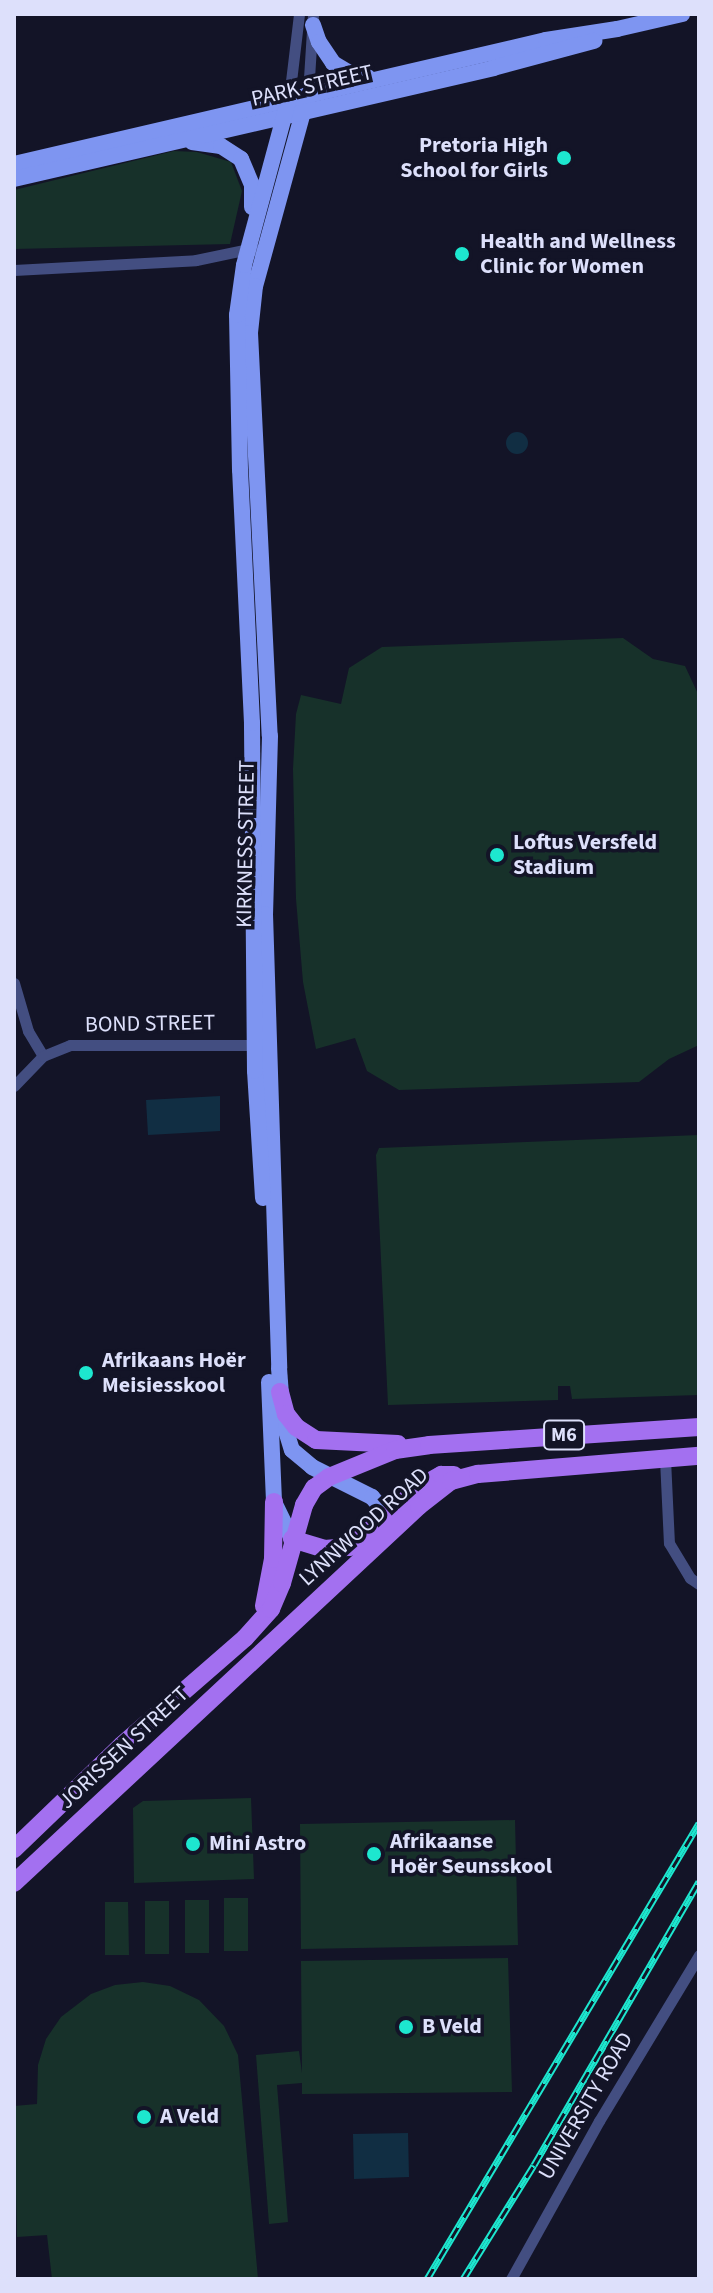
<!DOCTYPE html>
<meta charset="utf-8">
<style>
body{margin:0}
#map{position:relative;width:713px;height:2293px;overflow:hidden;background:#131427;font-family:"Source Sans 3",sans-serif}
div>[style]{position:absolute}
.green>*{inset:0;background:#17312a}
.water>*{inset:0;background:#112e43}
.round{border-radius:50%}
.street>*{height:11px;margin:-5.5px;padding:0 5.5px;transform-origin:5.5px;border-radius:5.5px;background:#434e81}
.secondary>*{height:16px;margin:-8px;padding:0 8px;transform-origin:8px;border-radius:8px;background:#7e95f1}
.primary>*{height:18px;margin:-9px;padding:0 9px;transform-origin:9px;border-radius:9px;background:#a370f0}
.rail>*{height:7px;margin-top:-3.5px;transform-origin:0;background:repeating-linear-gradient(90deg,#131427 0 12px,#1de7cf 0 24px);box-sizing:border-box;border-block:2px solid #1de7cf}
.dots>*{width:22px;height:22px;translate:-50% -50%;box-sizing:border-box;border:4px solid #131427;border-radius:50%}
span{translate:-50% -50%;white-space:nowrap;text-align:center;line-height:1.15;-webkit-text-stroke:7px #131427;paint-order:stroke}
.shield-label span{padding:2px 6px;background:#131427;border:2px solid;border-radius:6px;-webkit-text-stroke-width:0}
.shield-label{font-size:20px;color:#dde0fb;font-weight:700}
.street-label{font-size:22px;color:#dde0fb}
.poi-label{font-size:22px;color:#dde0fb;font-weight:700}
.right{translate:-100% -50%;text-align:right}
.left{translate:0 -50%;text-align:left}
.frame{position:absolute;inset:0;border:16px solid #dde0fb;pointer-events:none}
</style>
<div id="map">
<div class="green">
<i style="clip-path:polygon(174px 151px,197px 152px,231px 162px,242px 191px,230px 244px,14px 249px,14px 190px)"></i>
<i style="clip-path:polygon(623px 638px,653px 659px,685px 666px,699px 696px,699px 1045px,669px 1059px,639px 1082px,399px 1090px,367px 1071px,355px 1038px,316px 1049px,303px 982px,296px 899px,293px 769px,296px 714px,301px 695px,341px 704px,349px 668px,382px 647px)"></i>
<i style="clip-path:polygon(699px 1135px,699px 1395px,572px 1399px,570px 1386px,558px 1386px,558px 1400px,388px 1405px,376px 1155px,379px 1148px)"></i>
<i style="clip-path:polygon(251px 1798px,254px 1879px,134px 1883px,133px 1808px,143px 1801px)"></i>
<i style="clip-path:polygon(515px 1820px,518px 1945px,301px 1949px,300px 1824px)"></i>
<i style="clip-path:polygon(224px 1898px,248px 1898px,248px 1951px,224px 1951px)"></i>
<i style="clip-path:polygon(185px 1900px,209px 1900px,209px 1953px,185px 1953px)"></i>
<i style="clip-path:polygon(145px 1901px,169px 1901px,169px 1954px,145px 1954px)"></i>
<i style="clip-path:polygon(105px 1902px,128px 1902px,129px 1955px,105px 1955px)"></i>
<i style="clip-path:polygon(508px 1958px,512px 2092px,302px 2094px,302px 2083px,277px 2085px,288px 2222px,269px 2224px,256px 2055px,299px 2051px,302px 2073px,301px 1961px)"></i>
<i style="clip-path:polygon(143px 1982px,170px 1986px,199px 2000px,224px 2026px,238px 2055px,258px 2279px,52px 2279px,47px 2235px,17px 2237px,14px 2106px,37px 2104px,38px 2065px,46px 2039px,61px 2017px,91px 1994px,115px 1985px)"></i>
</div>
<div class="water">
<i class="round" style="left:506px;top:432px;width:22px;height:22px"></i>
<i style="clip-path:polygon(220px 1096px,220px 1131px,148px 1135px,146px 1100px)"></i>
<i style="clip-path:polygon(408px 2133px,409px 2177px,354px 2179px,353px 2134px)"></i>
</div>
<div class="street">
<i style="left:308px;top:94px;width:80px;rotate:-86.4deg"></i>
<i style="left:289px;top:98px;width:85px;rotate:-83.2deg"></i>
<i style="left:14px;top:270px;width:182px;rotate:-3.1deg"></i>
<i style="left:196px;top:260px;width:53px;rotate:-11.9deg"></i>
<i style="left:248px;top:249px;width:18px;rotate:9deg"></i>
<i style="left:14px;top:983px;width:50px;rotate:73.7deg"></i>
<i style="left:28px;top:1031px;width:29px;rotate:59deg"></i>
<i style="left:14px;top:1086px;width:42px;rotate:-46deg"></i>
<i style="left:43px;top:1056px;width:29px;rotate:-22deg"></i>
<i style="left:70px;top:1045px;width:188px"></i>
<i style="left:665px;top:1459px;width:84px;rotate:87.3deg"></i>
<i style="left:669px;top:1543px;width:41px;rotate:59deg"></i>
<i style="left:690px;top:1578px;width:11px;rotate:34deg"></i>
<i style="left:511px;top:2279px;width:181px;rotate:-60.9deg"></i>
<i style="left:599px;top:2121px;width:194px;rotate:-58.9deg"></i>
</div>
<div class="secondary">
<i style="left:313px;top:25px;width:18px;rotate:71deg"></i>
<i style="left:319px;top:42px;width:25px;rotate:56deg"></i>
<i style="left:333px;top:63px;width:23px;rotate:31deg"></i>
<i style="left:353px;top:75px;width:15px;rotate:8deg"></i>
<i style="left:308px;top:94px;width:199px;rotate:105.4deg"></i>
<i style="left:255px;top:286px;width:47px;rotate:96.1deg"></i>
<i style="left:250px;top:333px;width:403px;rotate:87.2deg"></i>
<i style="left:270px;top:736px;width:178px;rotate:91.6deg"></i>
<i style="left:265px;top:914px;width:454px;rotate:88.2deg"></i>
<i style="left:279px;top:1368px;width:53px;rotate:85.7deg"></i>
<i style="left:283px;top:1421px;width:30px;rotate:73deg"></i>
<i style="left:292px;top:1450px;width:26px;rotate:40deg"></i>
<i style="left:312px;top:1467px;width:67px;rotate:26.6deg"></i>
<i style="left:372px;top:1497px;width:34px;rotate:50deg"></i>
<i style="left:192px;top:142px;width:29px;rotate:8deg"></i>
<i style="left:221px;top:146px;width:24px;rotate:33deg"></i>
<i style="left:241px;top:159px;width:28px;rotate:67deg"></i>
<i style="left:252px;top:185px;width:22px;rotate:90deg"></i>
<i style="left:14px;top:164px;width:546px;rotate:-13.12deg"></i>
<i style="left:546px;top:40px;width:72px;rotate:-8.8deg"></i>
<i style="left:617px;top:29px;width:67px;rotate:-13deg"></i>
<i style="left:14px;top:179px;width:492px;rotate:-13deg"></i>
<i style="left:493px;top:68px;width:105px;rotate:-15deg"></i>
<i style="left:263px;top:1198px;width:127px;rotate:-93.6deg"></i>
<i style="left:255px;top:1071px;width:348px;rotate:-90.5deg"></i>
<i style="left:252px;top:723px;width:253px;rotate:-92.7deg"></i>
<i style="left:240px;top:470px;width:155px;rotate:-91.1deg"></i>
<i style="left:237px;top:315px;width:50px;rotate:-82deg"></i>
<i style="left:244px;top:265px;width:173px;rotate:-74.9deg"></i>
<i style="left:269px;top:1382px;width:120px;rotate:87.6deg"></i>
<i style="left:274px;top:1502px;width:41px;rotate:64.1deg"></i>
</div>
<div class="primary">
<i style="left:280px;top:1392px;width:23px;rotate:75deg"></i>
<i style="left:286px;top:1414px;width:16px;rotate:52deg"></i>
<i style="left:296px;top:1427px;width:24px;rotate:33deg"></i>
<i style="left:316px;top:1440px;width:82px;rotate:2.8deg"></i>
<i style="left:292px;top:1539px;width:34px;rotate:17deg"></i>
<i style="left:325px;top:1549px;width:25px;rotate:-5deg"></i>
<i style="left:350px;top:1547px;width:96px;rotate:-40.3deg"></i>
<i style="left:423px;top:1485px;width:21px;rotate:-29deg"></i>
<i style="left:441px;top:1475px;width:13px"></i>
<i style="left:264px;top:1606px;width:48px;rotate:-79.2deg"></i>
<i style="left:273px;top:1559px;width:57px;rotate:-89deg"></i>
<i style="left:14px;top:1849px;width:150px;rotate:-43.9deg"></i>
<i style="left:122px;top:1745px;width:163px;rotate:-41deg"></i>
<i style="left:245px;top:1638px;width:39px;rotate:-48deg"></i>
<i style="left:271px;top:1609px;width:28px;rotate:-67deg"></i>
<i style="left:282px;top:1583px;width:81px;rotate:-74.2deg"></i>
<i style="left:304px;top:1505px;width:20px;rotate:-60deg"></i>
<i style="left:314px;top:1488px;width:19px;rotate:-36deg"></i>
<i style="left:329px;top:1477px;width:71px;rotate:-22.2deg"></i>
<i style="left:395px;top:1450px;width:34px;rotate:-8deg"></i>
<i style="left:429px;top:1445px;width:271px;rotate:-3.8deg"></i>
<i style="left:14px;top:1883px;width:553px;rotate:-42.95deg"></i>
<i style="left:419px;top:1506px;width:41px;rotate:-38deg"></i>
<i style="left:451px;top:1481px;width:28px;rotate:-15deg"></i>
<i style="left:478px;top:1474px;width:222px;rotate:-4.7deg"></i>
</div>
<div class="rail">
<i style="left:427px;top:2279px;width:531px;rotate:-59.18deg"></i>
<i style="left:463px;top:2279px;width:134px;rotate:-58.1deg"></i>
<i style="left:534px;top:2165px;width:328px;rotate:-59.8deg"></i>
</div>
<div class="dots">
<i style="left:564px;top:158px;background:#1de7cf"></i>
<i style="left:462px;top:254px;background:#1de7cf"></i>
<i style="left:497px;top:855px;background:#1de7cf"></i>
<i style="left:86px;top:1373px;background:#1de7cf"></i>
<i style="left:193px;top:1844px;background:#1de7cf"></i>
<i style="left:374px;top:1854px;background:#1de7cf"></i>
<i style="left:406px;top:2027px;background:#1de7cf"></i>
<i style="left:144px;top:2117px;background:#1de7cf"></i>
</div>
<div class="shield-label">
<span style="left:564px;top:1435px">M6</span>
</div>
<div class="street-label">
<span style="left:312px;top:86px;rotate:-13deg">PARK STREET</span>
<span style="left:246px;top:844px;rotate:-89deg">KIRKNESS STREET</span>
<span style="left:150px;top:1024px;rotate:-1deg">BOND STREET</span>
<span style="left:364px;top:1527px;rotate:-42deg">LYNNWOOD ROAD</span>
<span style="left:124px;top:1748px;rotate:-43deg">JORISSEN STREET</span>
<span style="left:586px;top:2106px;rotate:-60deg">UNIVERSITY ROAD</span>
</div>
<div class="poi-label">
<span class="right" style="left:548px;top:158px">Pretoria High<br>School for Girls</span>
<span class="left" style="left:480px;top:254px">Health and Wellness<br>Clinic for Women</span>
<span class="left" style="left:513px;top:855px">Loftus Versfeld<br>Stadium</span>
<span class="left" style="left:102px;top:1373px">Afrikaans Hoër<br>Meisiesskool</span>
<span class="left" style="left:390px;top:1854px">Afrikaanse<br>Hoër Seunsskool</span>
<span class="left" style="left:209px;top:1844px">Mini Astro</span>
<span class="left" style="left:422px;top:2027px">B Veld</span>
<span class="left" style="left:160px;top:2117px">A Veld</span>
</div>
<div class="frame"></div>
</div>
